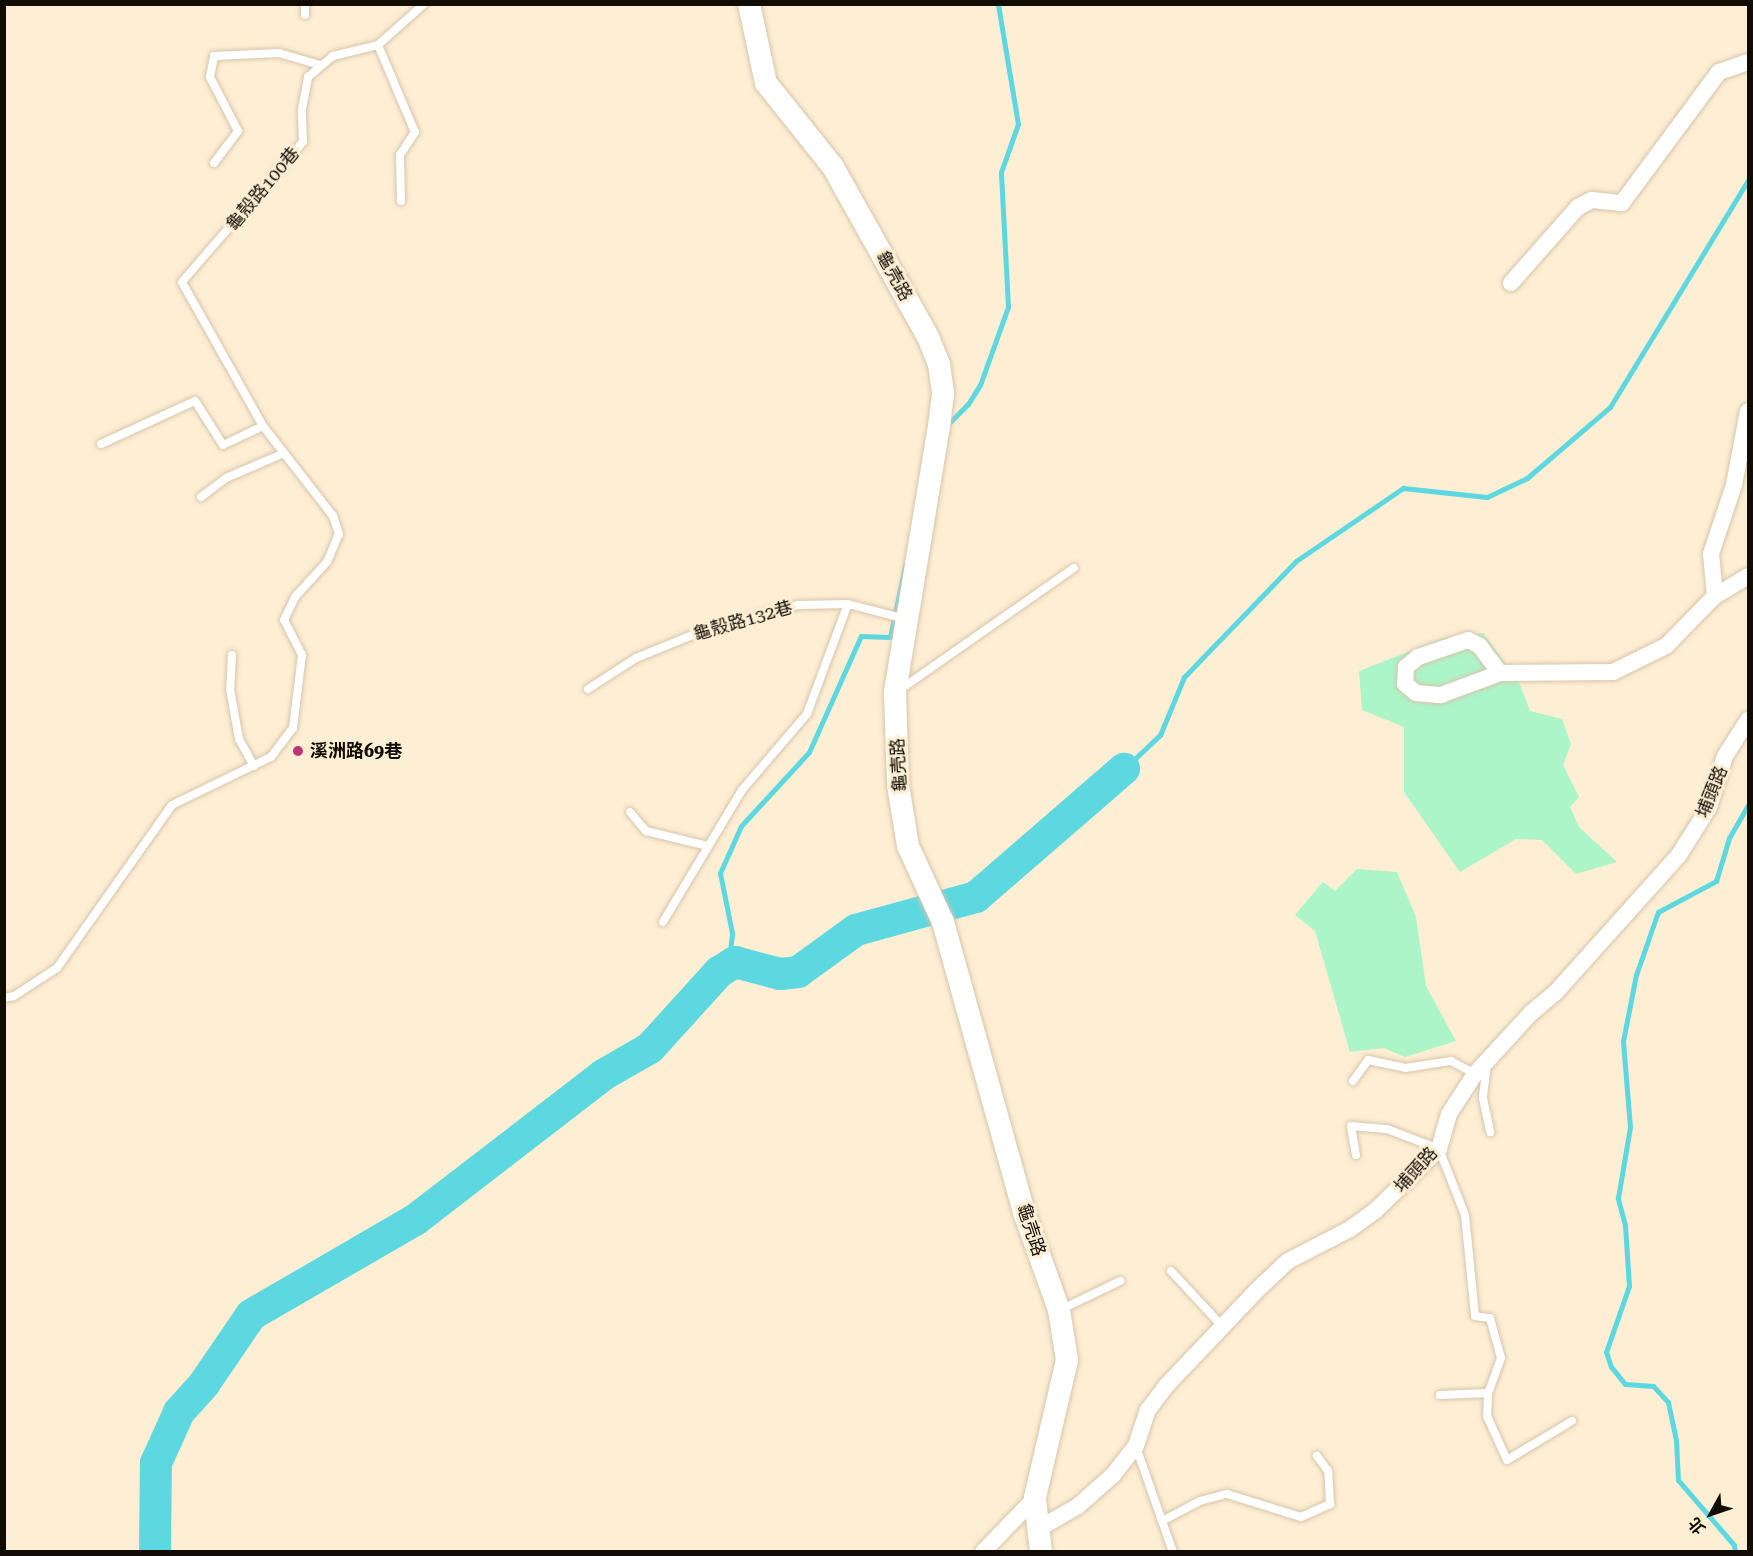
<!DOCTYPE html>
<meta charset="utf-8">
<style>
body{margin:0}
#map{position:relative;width:1753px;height:1556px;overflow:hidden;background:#feeed3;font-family:"Roboto Serif","Noto Sans TC",serif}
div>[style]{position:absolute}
.green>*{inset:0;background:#acf5c8}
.stream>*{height:5px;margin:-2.5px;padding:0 2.5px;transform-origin:2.5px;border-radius:2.5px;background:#5dd8e0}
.river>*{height:32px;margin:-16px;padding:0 16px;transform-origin:16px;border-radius:16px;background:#5dd8e0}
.roads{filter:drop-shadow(0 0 2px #d6c6ac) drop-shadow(0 0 2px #d6c6ac)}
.lane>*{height:8px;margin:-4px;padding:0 4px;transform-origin:4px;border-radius:4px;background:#fff}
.street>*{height:16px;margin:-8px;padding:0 8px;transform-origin:8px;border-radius:8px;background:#fff}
.secondary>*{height:22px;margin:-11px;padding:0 11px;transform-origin:11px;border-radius:11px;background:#fff}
.dots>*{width:16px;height:16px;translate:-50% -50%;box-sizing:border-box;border:3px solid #feeed3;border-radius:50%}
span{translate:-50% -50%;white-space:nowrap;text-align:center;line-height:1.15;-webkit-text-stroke:6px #feeed3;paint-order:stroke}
.street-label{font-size:18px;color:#100b03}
.poi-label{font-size:18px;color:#100b03;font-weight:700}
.left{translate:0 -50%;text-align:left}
.frame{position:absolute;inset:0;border:6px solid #100b03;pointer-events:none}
.north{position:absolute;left:1681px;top:1484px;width:60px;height:60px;-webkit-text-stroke:4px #feeed3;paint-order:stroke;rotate:230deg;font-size:16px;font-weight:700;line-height:24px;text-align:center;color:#100b03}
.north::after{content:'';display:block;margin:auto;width:21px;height:27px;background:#100b03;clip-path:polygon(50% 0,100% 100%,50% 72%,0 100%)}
</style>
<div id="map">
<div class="green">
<i style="clip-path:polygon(1483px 633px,1519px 682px,1530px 711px,1562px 719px,1571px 744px,1563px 765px,1579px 797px,1570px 807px,1579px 827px,1617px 862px,1576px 874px,1542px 840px,1516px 839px,1460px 872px,1404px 792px,1404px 727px,1362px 710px,1359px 671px,1441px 639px)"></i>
<i style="clip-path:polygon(1357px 869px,1397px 872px,1416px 917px,1426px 986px,1456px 1041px,1405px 1057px,1384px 1048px,1350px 1052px,1315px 931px,1295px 915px,1323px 882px,1335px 891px)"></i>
</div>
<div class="stream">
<i style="left:947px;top:425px;width:30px;rotate:-45deg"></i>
<i style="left:968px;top:404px;width:22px;rotate:-58deg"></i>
<i style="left:980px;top:385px;width:83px;rotate:-70.3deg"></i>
<i style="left:1008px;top:307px;width:135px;rotate:-93deg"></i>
<i style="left:1001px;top:172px;width:51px;rotate:-70.5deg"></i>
<i style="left:1018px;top:124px;width:122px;rotate:-99.5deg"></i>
<i style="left:1124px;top:769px;width:50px;rotate:-43.4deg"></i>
<i style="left:1160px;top:735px;width:63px;rotate:-67.5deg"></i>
<i style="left:1184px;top:677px;width:161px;rotate:-46deg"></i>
<i style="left:1296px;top:561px;width:130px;rotate:-34.3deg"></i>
<i style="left:1403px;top:488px;width:84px;rotate:6.1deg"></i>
<i style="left:1487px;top:497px;width:44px;rotate:-25.4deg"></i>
<i style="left:1527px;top:478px;width:109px;rotate:-40.5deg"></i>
<i style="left:1610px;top:407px;width:266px;rotate:-58.7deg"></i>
<i style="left:728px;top:967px;width:34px;rotate:-83deg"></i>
<i style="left:732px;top:933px;width:61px;rotate:-101.3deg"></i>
<i style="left:720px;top:873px;width:51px;rotate:-65.9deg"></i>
<i style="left:741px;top:826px;width:100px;rotate:-47.4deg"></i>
<i style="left:809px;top:752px;width:127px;rotate:-65.9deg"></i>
<i style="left:861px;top:636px;width:29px;rotate:2deg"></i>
<i style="left:890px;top:637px;width:73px;rotate:-78.1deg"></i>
<i style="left:1735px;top:1552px;width:7px;rotate:-98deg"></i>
<i style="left:1734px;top:1545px;width:86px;rotate:-130.7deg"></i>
<i style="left:1678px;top:1480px;width:40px;rotate:-92.9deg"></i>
<i style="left:1676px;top:1440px;width:39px;rotate:-102deg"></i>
<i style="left:1668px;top:1402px;width:22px;rotate:-133deg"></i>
<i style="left:1653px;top:1386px;width:28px;rotate:-176deg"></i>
<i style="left:1625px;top:1384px;width:22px;rotate:-129deg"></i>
<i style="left:1611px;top:1367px;width:16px;rotate:-108deg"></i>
<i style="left:1606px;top:1352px;width:70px;rotate:-70.8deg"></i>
<i style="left:1629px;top:1286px;width:61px;rotate:-93.8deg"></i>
<i style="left:1625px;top:1225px;width:28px;rotate:-105deg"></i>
<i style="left:1618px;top:1198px;width:72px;rotate:-80.4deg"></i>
<i style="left:1630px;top:1127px;width:86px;rotate:-94.7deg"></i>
<i style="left:1623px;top:1041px;width:67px;rotate:-78.9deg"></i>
<i style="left:1636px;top:975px;width:67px;rotate:-70.8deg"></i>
<i style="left:1658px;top:912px;width:66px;rotate:-28.1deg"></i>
<i style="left:1716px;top:881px;width:45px;rotate:-73.2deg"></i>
<i style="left:1729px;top:838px;width:38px;rotate:-60deg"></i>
</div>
<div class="river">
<i style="left:155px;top:1552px;width:89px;rotate:-89.4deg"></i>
<i style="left:156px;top:1463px;width:56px;rotate:-65.7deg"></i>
<i style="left:179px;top:1412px;width:38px;rotate:-48deg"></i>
<i style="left:204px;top:1384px;width:83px;rotate:-55.7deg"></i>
<i style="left:251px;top:1315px;width:190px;rotate:-30.1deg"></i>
<i style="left:415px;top:1220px;width:237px;rotate:-37.6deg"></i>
<i style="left:603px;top:1075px;width:54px;rotate:-29.9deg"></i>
<i style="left:650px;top:1048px;width:103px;rotate:-47.8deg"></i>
<i style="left:719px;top:972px;width:19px;rotate:-32deg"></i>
<i style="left:735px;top:962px;width:47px;rotate:14.9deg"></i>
<i style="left:780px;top:974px;width:18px;rotate:-6deg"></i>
<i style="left:798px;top:972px;width:72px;rotate:-35.9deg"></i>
<i style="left:856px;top:930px;width:124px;rotate:-15.4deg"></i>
<i style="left:976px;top:897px;width:196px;rotate:-40.9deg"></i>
</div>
<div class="roads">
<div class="lane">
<i style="left:305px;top:15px;width:11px;rotate:-90deg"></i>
<i style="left:378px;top:45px;width:95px;rotate:67deg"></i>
<i style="left:415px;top:132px;width:27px;rotate:123deg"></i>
<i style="left:400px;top:155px;width:46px;rotate:88.8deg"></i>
<i style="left:214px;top:163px;width:40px;rotate:-53deg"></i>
<i style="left:238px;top:131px;width:61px;rotate:-117.4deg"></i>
<i style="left:210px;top:77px;width:21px;rotate:-79deg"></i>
<i style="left:214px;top:56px;width:65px;rotate:-2.6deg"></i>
<i style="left:279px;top:53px;width:43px;rotate:16.3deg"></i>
<i style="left:101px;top:444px;width:103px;rotate:-24.6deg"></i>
<i style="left:195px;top:401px;width:52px;rotate:57.5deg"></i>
<i style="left:223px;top:445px;width:44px;rotate:-25.4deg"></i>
<i style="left:201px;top:497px;width:31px;rotate:-37deg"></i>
<i style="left:226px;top:478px;width:63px;rotate:-23.3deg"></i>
<i style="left:232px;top:655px;width:34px;rotate:93deg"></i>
<i style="left:230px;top:689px;width:51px;rotate:79.8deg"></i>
<i style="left:239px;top:739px;width:31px;rotate:61deg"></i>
<i style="left:588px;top:689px;width:57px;rotate:-32.9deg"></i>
<i style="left:636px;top:658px;width:69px;rotate:-22.1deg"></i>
<i style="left:700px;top:632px;width:102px;rotate:-15.4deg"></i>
<i style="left:798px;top:605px;width:50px;rotate:-1.1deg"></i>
<i style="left:848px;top:604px;width:60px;rotate:14.5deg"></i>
<i style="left:901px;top:689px;width:211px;rotate:-35deg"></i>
<i style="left:630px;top:812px;width:25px;rotate:50deg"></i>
<i style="left:646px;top:831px;width:64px;rotate:13.6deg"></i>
<i style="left:663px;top:922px;width:154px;rotate:-59.1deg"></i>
<i style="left:742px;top:790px;width:100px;rotate:-49.5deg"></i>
<i style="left:807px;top:714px;width:117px;rotate:-69.6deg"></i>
<i style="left:4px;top:998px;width:10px;rotate:-11deg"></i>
<i style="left:14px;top:996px;width:51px;rotate:-33.1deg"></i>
<i style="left:57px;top:968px;width:199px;rotate:-54.8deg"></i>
<i style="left:172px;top:805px;width:110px;rotate:-25.9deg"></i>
<i style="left:271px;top:757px;width:36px;rotate:-53deg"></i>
<i style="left:293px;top:728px;width:74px;rotate:-83deg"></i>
<i style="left:302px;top:655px;width:39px;rotate:-117deg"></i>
<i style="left:284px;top:620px;width:25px;rotate:-64deg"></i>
<i style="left:295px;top:597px;width:47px;rotate:-47.6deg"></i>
<i style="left:327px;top:562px;width:30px;rotate:-67deg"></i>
<i style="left:339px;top:534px;width:19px;rotate:-108deg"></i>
<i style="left:333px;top:516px;width:114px;rotate:-127.9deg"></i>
<i style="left:263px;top:426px;width:165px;rotate:-119.4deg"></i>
<i style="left:182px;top:282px;width:185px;rotate:-49.2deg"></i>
<i style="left:303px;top:142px;width:33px;rotate:-92deg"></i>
<i style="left:302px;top:109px;width:33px;rotate:-79deg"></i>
<i style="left:308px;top:77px;width:33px;rotate:-40deg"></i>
<i style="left:333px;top:56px;width:46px;rotate:-13.7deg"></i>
<i style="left:378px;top:45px;width:62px;rotate:-41.7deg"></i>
<i style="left:1487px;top:1064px;width:34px;rotate:97deg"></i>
<i style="left:1483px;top:1098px;width:35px;rotate:78deg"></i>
<i style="left:1353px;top:1081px;width:26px;rotate:-54deg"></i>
<i style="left:1368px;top:1060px;width:38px;rotate:12deg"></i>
<i style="left:1405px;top:1068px;width:47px;rotate:-8.7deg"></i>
<i style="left:1451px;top:1061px;width:27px;rotate:28deg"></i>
<i style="left:1356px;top:1155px;width:29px;rotate:-100deg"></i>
<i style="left:1351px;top:1126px;width:36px;rotate:5deg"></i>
<i style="left:1387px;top:1129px;width:56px;rotate:21deg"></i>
<i style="left:1439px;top:1149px;width:71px;rotate:68.5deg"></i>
<i style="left:1465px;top:1215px;width:101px;rotate:84.3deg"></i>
<i style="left:1475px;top:1316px;width:15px;rotate:8deg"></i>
<i style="left:1490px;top:1318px;width:41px;rotate:74.6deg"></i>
<i style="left:1501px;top:1358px;width:37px;rotate:110deg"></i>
<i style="left:1488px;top:1393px;width:23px;rotate:92deg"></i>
<i style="left:1487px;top:1416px;width:48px;rotate:65.6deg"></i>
<i style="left:1507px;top:1460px;width:76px;rotate:-31deg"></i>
<i style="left:1171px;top:1271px;width:76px;rotate:47.1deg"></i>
<i style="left:1060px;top:1310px;width:67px;rotate:-25.8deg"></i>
<i style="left:1440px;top:1395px;width:48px;rotate:-2.4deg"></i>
<i style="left:1136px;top:1447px;width:111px;rotate:70.6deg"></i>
<i style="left:1162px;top:1521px;width:43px;rotate:-27.8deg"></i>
<i style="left:1200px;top:1501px;width:28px;rotate:-15deg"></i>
<i style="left:1227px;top:1494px;width:77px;rotate:17.3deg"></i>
<i style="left:1301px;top:1517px;width:32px;rotate:-24deg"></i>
<i style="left:1330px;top:1504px;width:33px;rotate:-93deg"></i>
<i style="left:1328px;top:1471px;width:19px;rotate:-126deg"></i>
</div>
<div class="street">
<i style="left:1511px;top:283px;width:101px;rotate:-48.6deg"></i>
<i style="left:1578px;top:207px;width:16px;rotate:-27deg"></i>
<i style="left:1592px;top:200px;width:30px;rotate:6deg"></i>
<i style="left:1622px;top:203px;width:163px;rotate:-53.5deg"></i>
<i style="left:1719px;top:72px;width:31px;rotate:-19deg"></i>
<i style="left:1715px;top:596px;width:42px;rotate:-95.4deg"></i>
<i style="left:1711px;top:554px;width:73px;rotate:-71.6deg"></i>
<i style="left:1734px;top:485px;width:75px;rotate:-79.3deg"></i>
<i style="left:1500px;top:673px;width:34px;rotate:-127deg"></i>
<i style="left:1480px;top:646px;width:13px;rotate:-153deg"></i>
<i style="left:1468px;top:640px;width:53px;rotate:161.2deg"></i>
<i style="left:1418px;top:657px;width:16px;rotate:140deg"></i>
<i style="left:1406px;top:667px;width:17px;rotate:93deg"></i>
<i style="left:1405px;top:684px;width:14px;rotate:39deg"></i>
<i style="left:1416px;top:693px;width:25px;rotate:5deg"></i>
<i style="left:1441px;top:695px;width:63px;rotate:-20.4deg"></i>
<i style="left:1500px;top:673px;width:113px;rotate:-0.5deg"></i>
<i style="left:1613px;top:672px;width:59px;rotate:-26.1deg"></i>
<i style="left:1666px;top:646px;width:70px;rotate:-45.6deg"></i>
<i style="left:1715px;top:596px;width:39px;rotate:-31deg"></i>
<i style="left:1038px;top:1529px;width:46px;rotate:-29.9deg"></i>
<i style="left:1078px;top:1506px;width:47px;rotate:-41.5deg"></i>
<i style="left:1113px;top:1475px;width:37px;rotate:-52deg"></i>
<i style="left:1136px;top:1446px;width:38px;rotate:-72deg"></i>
<i style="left:1148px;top:1410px;width:30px;rotate:-53deg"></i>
<i style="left:1166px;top:1386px;width:131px;rotate:-46.5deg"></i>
<i style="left:1256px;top:1291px;width:44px;rotate:-43.2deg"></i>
<i style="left:1288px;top:1261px;width:70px;rotate:-27.3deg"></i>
<i style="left:1350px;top:1229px;width:31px;rotate:-36deg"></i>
<i style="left:1375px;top:1211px;width:89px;rotate:-44.1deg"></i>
<i style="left:1439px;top:1149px;width:36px;rotate:-74deg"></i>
<i style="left:1449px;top:1114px;width:48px;rotate:-57deg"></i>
<i style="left:1475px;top:1074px;width:83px;rotate:-47.4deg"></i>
<i style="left:1531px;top:1013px;width:33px;rotate:-40deg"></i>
<i style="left:1556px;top:992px;width:184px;rotate:-48.1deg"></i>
<i style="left:1679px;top:855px;width:57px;rotate:-58deg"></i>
<i style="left:1709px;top:807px;width:53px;rotate:-72.6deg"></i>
<i style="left:1725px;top:756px;width:43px;rotate:-57.4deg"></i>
<i style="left:983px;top:1552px;width:75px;rotate:-46.1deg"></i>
</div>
<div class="secondary">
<i style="left:749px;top:4px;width:81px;rotate:77.9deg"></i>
<i style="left:766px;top:83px;width:107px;rotate:51.4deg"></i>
<i style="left:833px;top:167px;width:195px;rotate:60.8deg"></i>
<i style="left:928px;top:337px;width:29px;rotate:68deg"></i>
<i style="left:939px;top:364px;width:30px;rotate:82deg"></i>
<i style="left:943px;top:394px;width:32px;rotate:97deg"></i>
<i style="left:939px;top:426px;width:271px;rotate:99.4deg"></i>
<i style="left:895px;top:693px;width:92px;rotate:88.1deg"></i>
<i style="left:898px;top:785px;width:62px;rotate:80.7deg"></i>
<i style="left:908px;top:846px;width:84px;rotate:65.3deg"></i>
<i style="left:943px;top:922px;width:304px;rotate:74.4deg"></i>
<i style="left:1025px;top:1215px;width:101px;rotate:70.3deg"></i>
<i style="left:1059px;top:1310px;width:51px;rotate:80.9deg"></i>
<i style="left:1067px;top:1360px;width:142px;rotate:103.1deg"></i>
<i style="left:1035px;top:1498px;width:54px;rotate:83.7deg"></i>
</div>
</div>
<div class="dots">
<i style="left:298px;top:751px;background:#bb3577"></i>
</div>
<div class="street-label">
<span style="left:263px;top:189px;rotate:-50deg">龜殼路100巷</span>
<span style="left:894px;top:276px;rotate:61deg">龜壳路</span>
<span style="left:743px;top:621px;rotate:-16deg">龜殼路132巷</span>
<span style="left:899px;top:765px;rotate:-93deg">龜壳路</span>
<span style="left:1712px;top:792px;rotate:-68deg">埔頭路</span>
<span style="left:1416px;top:1170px;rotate:-48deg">埔頭路</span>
<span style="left:1031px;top:1230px;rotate:72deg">龜壳路</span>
</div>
<div class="poi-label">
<span class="left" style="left:310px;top:751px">溪洲路69巷</span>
</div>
<div class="frame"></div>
<div class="north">北</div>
</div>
